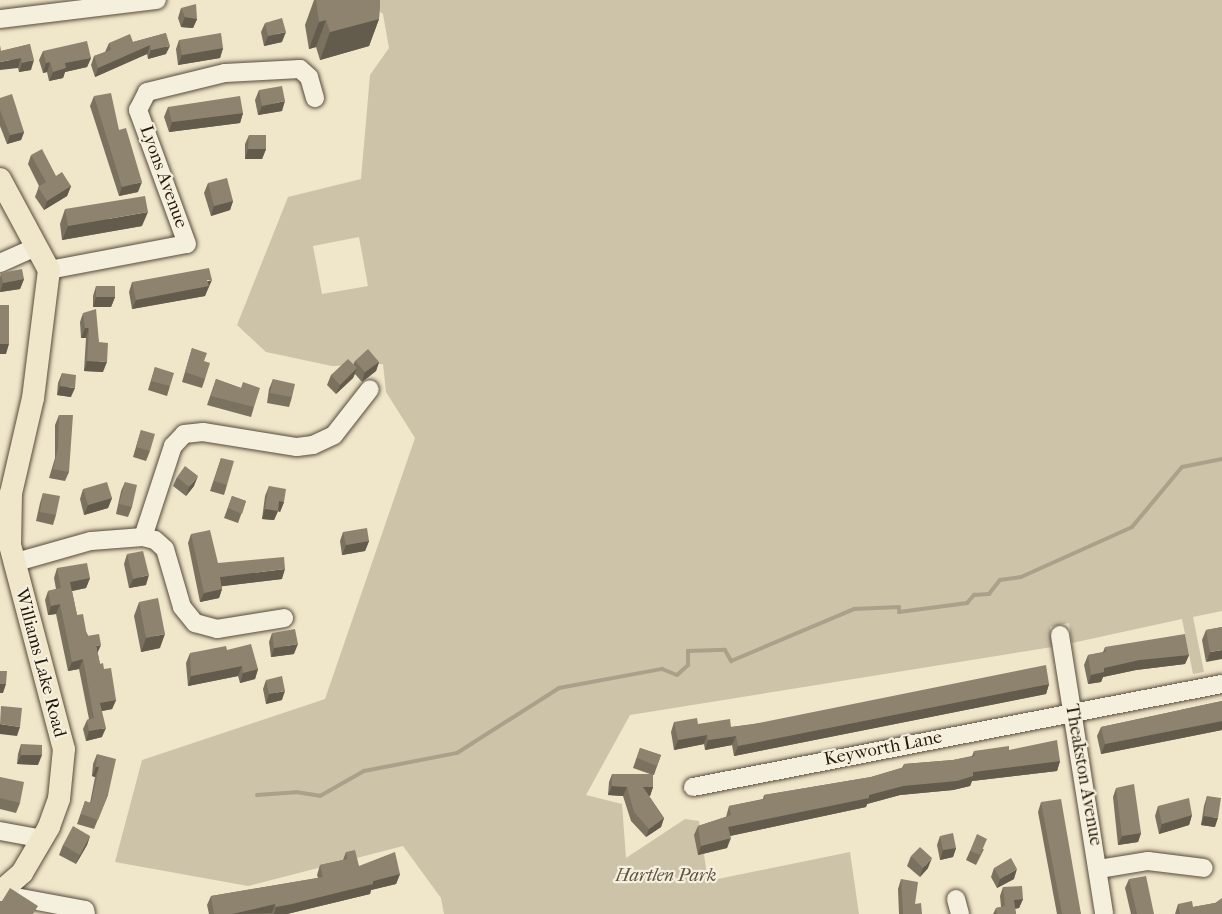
<!DOCTYPE html>
<style>
body{margin:0}
#map{position:relative;width:1222px;height:914px;overflow:hidden;background:#f0e6ca;font-family:"IM FELL French Canon",serif}
div>[style]{position:absolute}
.green>*{inset:0;background:#cdc3a9}
.stream>*{height:4px;margin:-2px;padding:0 2px;transform-origin:2px;border-radius:2px;background:#aba089}
.roads{filter:drop-shadow(0 0 2px #574b3a) drop-shadow(0 0 2px #574b3a)}
.minor>*{height:18px;margin:-9px;padding:0 9px;transform-origin:9px;border-radius:9px;background:#f5efdd}
.major>*{height:22px;margin:-11px;padding:0 11px;transform-origin:11px;border-radius:11px;background:#f0e6ca}
.wall>*{inset:0;background:#7a715f}
.shaded-wall>*{inset:0;background:#635c4d}
.building>*{inset:0;background:#8e836e}
span{translate:-50% -50%;white-space:nowrap;text-align:center;line-height:1.15;-webkit-text-stroke:4.5px #f5efdd;paint-order:stroke}
.street-label{font-size:18px;color:#24170a}
.park-label{font-size:18px;color:#5f5342;font-style:italic}
</style>
<div id="map">
<div class="green">
<i style="clip-path:polygon(evenodd,364px 0,1222px 0,1222px 611px,1193px 617px,1204px 672px,1193px 674px,1182px 619px,1072px 643px,1069px 623px,1050px 627px,1052px 647px,630px 715px,586px 795px,622px 804px,626px 858px,685px 819px,699px 821px,708px 881px,850px 852px,859px 914px,444px 914px,441px 898px,403px 846px,248px 886px,115px 862px,142px 760px,325px 699px,415px 438px,386px 392px,383px 364px,332px 366px,266px 352px,237px 325px,288px 197px,361px 179px,370px 75px,389px 48px,383px 14px,364px 0,359px 237px,368px 286px,322px 294px,313px 246px,359px 237px)"></i>
</div>
<div class="stream">
<i style="left:257px;top:795px;width:39px;rotate:-4deg"></i>
<i style="left:296px;top:792px;width:24px;rotate:9deg"></i>
<i style="left:320px;top:796px;width:51px;rotate:-29.6deg"></i>
<i style="left:364px;top:771px;width:95px;rotate:-11deg"></i>
<i style="left:457px;top:753px;width:121px;rotate:-32.5deg"></i>
<i style="left:559px;top:688px;width:105px;rotate:-10.5deg"></i>
<i style="left:662px;top:669px;width:16px;rotate:22deg"></i>
<i style="left:677px;top:675px;width:15px;rotate:-42deg"></i>
<i style="left:688px;top:665px;width:14px;rotate:-90deg"></i>
<i style="left:688px;top:651px;width:37px;rotate:-2deg"></i>
<i style="left:725px;top:650px;width:13px;rotate:61deg"></i>
<i style="left:731px;top:661px;width:134px;rotate:-22.9deg"></i>
<i style="left:854px;top:609px;width:45px;rotate:-2.5deg"></i>
<i style="left:899px;top:607px;width:5px;rotate:90deg"></i>
<i style="left:899px;top:612px;width:69px;rotate:-7.5deg"></i>
<i style="left:967px;top:603px;width:11px;rotate:-49deg"></i>
<i style="left:974px;top:595px;width:15px;rotate:-4deg"></i>
<i style="left:989px;top:594px;width:18px;rotate:-52deg"></i>
<i style="left:1000px;top:580px;width:21px;rotate:-8deg"></i>
<i style="left:1021px;top:577px;width:122px;rotate:-24.2deg"></i>
<i style="left:1132px;top:527px;width:78px;rotate:-50.2deg"></i>
<i style="left:1182px;top:467px;width:41px;rotate:-11.3deg"></i>
</div>
<div class="roads">
<div class="minor">
<i style="left:0;top:19px;width:158px;rotate:-6.9deg"></i>
<i style="left:0;top:263px;width:39px;rotate:-24deg"></i>
<i style="left:49px;top:270px;width:140px;rotate:-10.7deg"></i>
<i style="left:187px;top:244px;width:143px;rotate:-110.1deg"></i>
<i style="left:138px;top:110px;width:20px;rotate:-63deg"></i>
<i style="left:147px;top:92px;width:80px;rotate:-13.7deg"></i>
<i style="left:225px;top:73px;width:75px;rotate:-3.1deg"></i>
<i style="left:300px;top:69px;width:12px;rotate:42deg"></i>
<i style="left:309px;top:77px;width:22px;rotate:74deg"></i>
<i style="left:143px;top:537px;width:96px;rotate:-71.8deg"></i>
<i style="left:173px;top:446px;width:16px;rotate:-47deg"></i>
<i style="left:184px;top:434px;width:19px;rotate:-6deg"></i>
<i style="left:203px;top:432px;width:95px;rotate:9.1deg"></i>
<i style="left:297px;top:447px;width:16px;rotate:-7deg"></i>
<i style="left:313px;top:445px;width:23px;rotate:-25deg"></i>
<i style="left:334px;top:435px;width:58px;rotate:-52deg"></i>
<i style="left:13px;top:563px;width:81px;rotate:-15.8deg"></i>
<i style="left:91px;top:541px;width:52px;rotate:-4.4deg"></i>
<i style="left:143px;top:537px;width:12px;rotate:14deg"></i>
<i style="left:155px;top:540px;width:13px;rotate:42deg"></i>
<i style="left:165px;top:549px;width:60px;rotate:73.7deg"></i>
<i style="left:182px;top:607px;width:21px;rotate:51deg"></i>
<i style="left:195px;top:623px;width:23px;rotate:15deg"></i>
<i style="left:217px;top:629px;width:68px;rotate:-9.3deg"></i>
<i style="left:1060px;top:635px;width:282px;rotate:81deg"></i>
<i style="left:693px;top:787px;width:539px;rotate:-11.02deg"></i>
<i style="left:0;top:831px;width:44px;rotate:10.5deg"></i>
<i style="left:1099px;top:869px;width:50px;rotate:-9.3deg"></i>
<i style="left:1148px;top:861px;width:56px;rotate:7.1deg"></i>
<i style="left:5px;top:895px;width:81px;rotate:10.6deg"></i>
<i style="left:85px;top:910px;width:4px;rotate:76deg"></i>
<i style="left:956px;top:899px;width:16px;rotate:75deg"></i>
</div>
<div class="major">
<i style="left:0;top:179px;width:103px;rotate:61.7deg"></i>
<i style="left:49px;top:270px;width:129px;rotate:97.1deg"></i>
<i style="left:33px;top:398px;width:98px;rotate:103deg"></i>
<i style="left:11px;top:493px;width:52px;rotate:91.1deg"></i>
<i style="left:10px;top:545px;width:211px;rotate:75.2deg"></i>
<i style="left:64px;top:749px;width:50px;rotate:95.7deg"></i>
<i style="left:59px;top:799px;width:30px;rotate:110deg"></i>
<i style="left:49px;top:827px;width:53px;rotate:120.4deg"></i>
<i style="left:22px;top:873px;width:29px;rotate:139deg"></i>
</div>
</div>
<div class="wall">
<i style="clip-path:polygon(314px 0,380px 0,379px 19px,369px 46px,320px 60px,316px 47px,309px 49px,305px 25px)"></i>
<i style="clip-path:polygon(181px 8px,197px 19px,193px 28px,181px 27px,178px 18px)"></i>
<i style="clip-path:polygon(265px 23px,282px 42px,264px 46px,261px 32px)"></i>
<i style="clip-path:polygon(166px 33px,166px 54px,148px 59px,147px 54px,95px 77px,91px 65px,94px 56px,105px 52px,109px 43px,133px 42px)"></i>
<i style="clip-path:polygon(179px 40px,223px 48px,220px 58px,178px 65px,176px 49px)"></i>
<i style="clip-path:polygon(30px 44px,31px 70px,19px 72px,18px 68px,1px 51px)"></i>
<i style="clip-path:polygon(43px 51px,91px 58px,87px 67px,65px 72px,63px 78px,49px 81px,47px 72px,43px 73px,39px 60px)"></i>
<i style="clip-path:polygon(259px 90px,282px 111px,258px 115px,255px 100px)"></i>
<i style="clip-path:polygon(94px 96px,119px 130px,138px 192px,119px 196px,90px 106px)"></i>
<i style="clip-path:polygon(0 98px,24px 132px,21px 140px,7px 144px,0 126px)"></i>
<i style="clip-path:polygon(168px 107px,243px 113px,240px 123px,169px 132px,164px 117px)"></i>
<i style="clip-path:polygon(249px 135px,266px 149px,262px 159px,245px 159px,245px 144px)"></i>
<i style="clip-path:polygon(31px 155px,56px 176px,71px 186px,67px 196px,44px 210px,35px 197px,39px 186px,28px 164px)"></i>
<i style="clip-path:polygon(208px 183px,233px 201px,230px 210px,211px 216px,204px 193px)"></i>
<i style="clip-path:polygon(65px 209px,142px 226px,62px 240px,60px 224px)"></i>
<i style="clip-path:polygon(1px 273px,24px 279px,20px 289px,0 292px,0 277px)"></i>
<i style="clip-path:polygon(132px 282px,208px 289px,207px 289px,205px 296px,132px 309px,129px 292px)"></i>
<i style="clip-path:polygon(96px 286px,115px 297px,111px 307px,93px 307px,93px 296px)"></i>
<i style="clip-path:polygon(83px 313px,103px 372px,84px 371px,86px 338px,81px 338px,80px 322px)"></i>
<i style="clip-path:polygon(192px 348px,204px 361px,205px 379px,202px 388px,182px 382px)"></i>
<i style="clip-path:polygon(355px 361px,379px 362px,376px 371px,362px 382px,355px 374px,353px 378px,336px 394px,327px 385px,331px 375px,353px 365px)"></i>
<i style="clip-path:polygon(155px 367px,170px 386px,167px 396px,148px 390px)"></i>
<i style="clip-path:polygon(62px 373px,71px 397px,57px 395px,58px 383px)"></i>
<i style="clip-path:polygon(216px 379px,241px 388px,254px 407px,251px 417px,207px 405px)"></i>
<i style="clip-path:polygon(273px 379px,292px 397px,289px 407px,267px 403px,269px 389px)"></i>
<i style="clip-path:polygon(59px 415px,69px 472px,65px 481px,49px 478px,55px 458px,55px 425px)"></i>
<i style="clip-path:polygon(141px 430px,150px 451px,146px 461px,133px 457px)"></i>
<i style="clip-path:polygon(221px 458px,227px 485px,224px 495px,210px 491px)"></i>
<i style="clip-path:polygon(177px 477px,194px 486px,186px 496px,173px 486px)"></i>
<i style="clip-path:polygon(125px 482px,132px 507px,128px 517px,116px 514px,121px 491px)"></i>
<i style="clip-path:polygon(269px 486px,284px 502px,280px 512px,278px 511px,274px 520px,262px 519px,265px 496px)"></i>
<i style="clip-path:polygon(83px 489px,112px 498px,108px 508px,84px 515px,80px 499px)"></i>
<i style="clip-path:polygon(43px 493px,56px 515px,53px 525px,36px 521px,40px 503px)"></i>
<i style="clip-path:polygon(232px 496px,246px 501px,238px 523px,224px 518px)"></i>
<i style="clip-path:polygon(343px 532px,369px 541px,365px 551px,342px 555px,340px 541px)"></i>
<i style="clip-path:polygon(191px 534px,218px 563px,282px 579px,222px 586px,222px 589px,219px 598px,200px 602px,188px 543px)"></i>
<i style="clip-path:polygon(127px 554px,146px 585px,129px 588px,124px 564px)"></i>
<i style="clip-path:polygon(57px 568px,90px 578px,86px 588px,72px 591px,77px 615px,98px 654px,100px 664px,104px 669px,116px 700px,112px 709px,102px 711px,102px 737px,86px 741px,83px 729px,87px 720px,89px 719px,79px 669px,68px 671px,56px 614px,48px 615px,45px 600px,48px 591px,56px 589px,54px 578px)"></i>
<i style="clip-path:polygon(139px 602px,160px 648px,141px 652px,134px 616px)"></i>
<i style="clip-path:polygon(1222px 627px,1206px 662px,1202px 640px,1206px 630px)"></i>
<i style="clip-path:polygon(272px 633px,294px 654px,271px 657px,269px 642px)"></i>
<i style="clip-path:polygon(1105px 647px,1189px 655px,1185px 664px,1136px 670px,1103px 677px,1101px 682px,1088px 684px,1084px 665px,1088px 655px,1103px 652px)"></i>
<i style="clip-path:polygon(227px 650px,258px 669px,255px 679px,240px 683px,238px 676px,188px 686px,186px 663px,190px 653px)"></i>
<i style="clip-path:polygon(266px 680px,282px 700px,266px 704px,263px 689px)"></i>
<i style="clip-path:polygon(1049px 684px,1046px 694px,734px 756px,732px 745px,705px 750px,704px 744px,674px 750px,671px 732px,674px 722px,731px 727px)"></i>
<i style="clip-path:polygon(1222px 701px,1222px 730px,1101px 754px,1097px 736px,1101px 727px)"></i>
<i style="clip-path:polygon(21px 744px,38px 765px,17px 764px,18px 754px)"></i>
<i style="clip-path:polygon(640px 748px,661px 755px,654px 775px,653px 775px,653px 787px,650px 796px,649px 796px,664px 818px,661px 827px,646px 837px,631px 821px,623px 796px,608px 795px,609px 782px,612px 774px,650px 774px,633px 768px)"></i>
<i style="clip-path:polygon(1009px 750px,1060px 761px,1057px 771px,972px 781px,970px 786px,953px 790px,900px 795px,867px 804px,866px 807px,730px 836px,727px 848px,698px 855px,694px 835px,698px 826px,726px 817px,729px 806px,763px 799px,764px 795px,871px 777px,902px 768px,904px 764px,953px 760px,972px 756px,974px 751px)"></i>
<i style="clip-path:polygon(97px 754px,108px 795px,94px 829px,77px 824px,85px 801px,90px 803px,95px 777px,92px 776px,93px 764px)"></i>
<i style="clip-path:polygon(0 777px,20px 803px,16px 813px,0 809px)"></i>
<i style="clip-path:polygon(1116px 788px,1141px 833px,1138px 842px,1118px 845px,1113px 797px)"></i>
<i style="clip-path:polygon(1207px 796px,1215px 827px,1201px 825px,1204px 806px)"></i>
<i style="clip-path:polygon(1041px 802px,1081px 914px,1057px 914px,1038px 812px)"></i>
<i style="clip-path:polygon(1158px 806px,1192px 815px,1189px 825px,1159px 834px,1155px 816px)"></i>
<i style="clip-path:polygon(90px 836px,87px 845px,76px 864px,59px 855px,63px 845px)"></i>
<i style="clip-path:polygon(940px 836px,956px 848px,953px 857px,940px 860px,937px 845px)"></i>
<i style="clip-path:polygon(984px 849px,976px 865px,966px 860px,970px 851px)"></i>
<i style="clip-path:polygon(346px 852px,359px 866px,400px 874px,396px 884px,371px 890px,370px 894px,287px 914px,209px 914px,207px 905px,211px 896px,318px 878px,317px 875px,320px 865px,343px 860px)"></i>
<i style="clip-path:polygon(911px 856px,928px 868px,920px 877px,907px 866px)"></i>
<i style="clip-path:polygon(994px 868px,1014px 879px,997px 888px,991px 877px)"></i>
<i style="clip-path:polygon(901px 879px,915px 904px,922px 914px,899px 914px,898px 889px)"></i>
<i style="clip-path:polygon(1129px 879px,1154px 914px,1131px 914px,1125px 888px)"></i>
<i style="clip-path:polygon(1003px 887px,1023px 899px,1019px 908px,1015px 909px,1016px 914px,993px 914px,996px 908px,1001px 907px,1000px 896px)"></i>
<i style="clip-path:polygon(1215px 903px,1222px 914px,1175px 914px,1178px 904px,1193px 907px)"></i>
</div>
<div class="shaded-wall">
<i style="clip-path:polygon(185px 17px,197px 19px,193px 28px,181px 27px)"></i>
<i style="clip-path:polygon(379px 19px,369px 46px,320px 60px,330px 32px)"></i>
<i style="clip-path:polygon(326px 20px,316px 47px,309px 49px,319px 22px)"></i>
<i style="clip-path:polygon(286px 32px,282px 42px,264px 46px,268px 36px)"></i>
<i style="clip-path:polygon(150px 45px,147px 54px,95px 77px,98px 68px)"></i>
<i style="clip-path:polygon(170px 46px,166px 54px,148px 59px,151px 50px)"></i>
<i style="clip-path:polygon(223px 48px,220px 58px,178px 65px,182px 55px)"></i>
<i style="clip-path:polygon(21px 58px,18px 68px,0 70px,0 62px)"></i>
<i style="clip-path:polygon(91px 58px,87px 67px,65px 72px,63px 78px,49px 81px,53px 72px,65px 63px)"></i>
<i style="clip-path:polygon(34px 60px,31px 70px,19px 72px,22px 63px)"></i>
<i style="clip-path:polygon(50px 62px,47px 72px,43px 73px,46px 63px)"></i>
<i style="clip-path:polygon(285px 101px,282px 111px,258px 115px,262px 106px)"></i>
<i style="clip-path:polygon(243px 113px,240px 123px,169px 132px,172px 122px)"></i>
<i style="clip-path:polygon(24px 132px,21px 140px,7px 144px,10px 135px)"></i>
<i style="clip-path:polygon(248px 149px,266px 149px,262px 159px,245px 159px)"></i>
<i style="clip-path:polygon(142px 182px,138px 192px,119px 196px,122px 187px)"></i>
<i style="clip-path:polygon(71px 186px,67px 196px,44px 210px,47px 201px)"></i>
<i style="clip-path:polygon(233px 201px,230px 210px,211px 216px,214px 206px)"></i>
<i style="clip-path:polygon(148px 212px,142px 226px,62px 240px,68px 226px)"></i>
<i style="clip-path:polygon(24px 279px,20px 289px,0 292px,3px 283px)"></i>
<i style="clip-path:polygon(212px 280px,205px 296px,132px 309px,136px 300px)"></i>
<i style="clip-path:polygon(96px 297px,115px 297px,111px 307px,93px 307px)"></i>
<i style="clip-path:polygon(85px 328px,89px 328px,86px 338px,81px 338px)"></i>
<i style="clip-path:polygon(0 344px,9px 344px,6px 354px,0 354px)"></i>
<i style="clip-path:polygon(87px 361px,107px 362px,103px 372px,84px 371px)"></i>
<i style="clip-path:polygon(379px 362px,376px 371px,362px 382px,365px 372px)"></i>
<i style="clip-path:polygon(357px 368px,353px 378px,336px 394px,340px 385px)"></i>
<i style="clip-path:polygon(60px 386px,75px 388px,71px 397px,57px 395px)"></i>
<i style="clip-path:polygon(198px 476px,194px 486px,186px 496px,189px 487px)"></i>
<i style="clip-path:polygon(112px 498px,108px 508px,84px 515px,88px 505px)"></i>
<i style="clip-path:polygon(279px 501px,284px 502px,280px 512px,278px 511px,274px 520px,262px 519px,265px 509px)"></i>
<i style="clip-path:polygon(369px 541px,365px 551px,342px 555px,346px 545px)"></i>
<i style="clip-path:polygon(285px 569px,282px 579px,216px 587px,220px 577px)"></i>
<i style="clip-path:polygon(149px 575px,146px 585px,129px 588px,133px 579px)"></i>
<i style="clip-path:polygon(90px 578px,86px 588px,67px 592px,70px 582px)"></i>
<i style="clip-path:polygon(222px 589px,219px 598px,200px 602px,204px 593px)"></i>
<i style="clip-path:polygon(60px 604px,56px 614px,48px 615px,51px 606px)"></i>
<i style="clip-path:polygon(165px 634px,160px 648px,141px 652px,146px 638px)"></i>
<i style="clip-path:polygon(298px 644px,294px 654px,271px 657px,274px 648px)"></i>
<i style="clip-path:polygon(101px 645px,97px 654px,96px 646px)"></i>
<i style="clip-path:polygon(1222px 650px,1222px 659px,1206px 662px,1210px 652px)"></i>
<i style="clip-path:polygon(1189px 655px,1185px 664px,1136px 670px,1103px 677px,1101px 682px,1088px 684px,1091px 675px,1104px 668px,1139px 660px)"></i>
<i style="clip-path:polygon(83px 659px,79px 669px,68px 671px,72px 662px)"></i>
<i style="clip-path:polygon(242px 666px,238px 676px,188px 686px,191px 676px)"></i>
<i style="clip-path:polygon(258px 669px,255px 679px,240px 683px,243px 673px)"></i>
<i style="clip-path:polygon(0 684px,6px 684px,3px 693px,0 693px)"></i>
<i style="clip-path:polygon(1049px 684px,1046px 694px,734px 756px,738px 746px)"></i>
<i style="clip-path:polygon(285px 691px,282px 700px,266px 704px,269px 694px)"></i>
<i style="clip-path:polygon(116px 700px,112px 709px,97px 712px,100px 703px)"></i>
<i style="clip-path:polygon(1222px 721px,1222px 730px,1101px 754px,1105px 744px)"></i>
<i style="clip-path:polygon(0 724px,20px 727px,17px 736px,0 734px)"></i>
<i style="clip-path:polygon(106px 728px,102px 737px,86px 741px,89px 731px)"></i>
<i style="clip-path:polygon(707px 735px,704px 744px,674px 750px,678px 740px)"></i>
<i style="clip-path:polygon(736px 736px,732px 745px,705px 750px,708px 740px)"></i>
<i style="clip-path:polygon(21px 755px,42px 755px,38px 765px,17px 764px)"></i>
<i style="clip-path:polygon(1060px 761px,1057px 771px,972px 781px,970px 786px,953px 790px,900px 795px,867px 804px,866px 807px,725px 837px,728px 827px,869px 795px,903px 786px,973px 772px)"></i>
<i style="clip-path:polygon(96px 767px,99px 767px,95px 777px,92px 776px)"></i>
<i style="clip-path:polygon(612px 786px,627px 787px,623px 796px,608px 795px)"></i>
<i style="clip-path:polygon(643px 787px,653px 787px,650px 796px,640px 796px)"></i>
<i style="clip-path:polygon(1192px 815px,1189px 825px,1159px 834px,1162px 824px)"></i>
<i style="clip-path:polygon(1204px 816px,1218px 818px,1215px 827px,1201px 825px)"></i>
<i style="clip-path:polygon(664px 818px,661px 827px,646px 837px,649px 829px)"></i>
<i style="clip-path:polygon(1141px 833px,1138px 842px,1118px 845px,1122px 836px)"></i>
<i style="clip-path:polygon(90px 836px,87px 845px,76px 864px,80px 855px)"></i>
<i style="clip-path:polygon(731px 838px,727px 848px,698px 855px,701px 846px)"></i>
<i style="clip-path:polygon(956px 848px,953px 857px,940px 860px,943px 850px)"></i>
<i style="clip-path:polygon(932px 858px,928px 868px,920px 877px,923px 868px)"></i>
<i style="clip-path:polygon(1017px 869px,1014px 879px,997px 888px,1000px 879px)"></i>
<i style="clip-path:polygon(400px 874px,396px 884px,371px 890px,370px 894px,287px 914px,274px 914px,276px 907px)"></i>
<i style="clip-path:polygon(1023px 899px,1019px 908px,1011px 909px,1014px 900px)"></i>
<i style="clip-path:polygon(275px 904px,272px 913px,232px 914px)"></i>
</div>
<div class="building">
<i style="clip-path:polygon(316px 0,380px 0,379px 19px,330px 32px,326px 20px,319px 22px)"></i>
<i style="clip-path:polygon(196px 4px,197px 19px,185px 17px,181px 8px)"></i>
<i style="clip-path:polygon(282px 18px,286px 32px,268px 36px,265px 23px)"></i>
<i style="clip-path:polygon(166px 33px,170px 46px,151px 50px,150px 45px,98px 68px,94px 56px,111px 50px,109px 43px,130px 34px,133px 42px)"></i>
<i style="clip-path:polygon(221px 33px,223px 48px,182px 55px,179px 40px)"></i>
<i style="clip-path:polygon(87px 41px,91px 58px,65px 63px,66px 68px,53px 72px,50px 62px,46px 63px,43px 51px)"></i>
<i style="clip-path:polygon(30px 44px,34px 60px,22px 63px,21px 58px,0 62px,0 45px,1px 51px)"></i>
<i style="clip-path:polygon(282px 86px,285px 101px,262px 106px,259px 90px)"></i>
<i style="clip-path:polygon(111px 93px,119px 130px,126px 128px,142px 182px,122px 187px,94px 96px)"></i>
<i style="clip-path:polygon(12px 94px,24px 132px,10px 135px,0 110px,0 98px)"></i>
<i style="clip-path:polygon(240px 96px,243px 113px,172px 122px,168px 107px)"></i>
<i style="clip-path:polygon(249px 135px,266px 135px,266px 149px,248px 149px)"></i>
<i style="clip-path:polygon(42px 149px,56px 176px,62px 172px,71px 186px,47px 201px,38px 187px,46px 182px,31px 155px)"></i>
<i style="clip-path:polygon(227px 178px,233px 201px,214px 206px,208px 183px)"></i>
<i style="clip-path:polygon(145px 196px,148px 212px,68px 226px,65px 209px)"></i>
<i style="clip-path:polygon(209px 268px,212px 280px,207px 280px,209px 286px,136px 300px,132px 282px)"></i>
<i style="clip-path:polygon(22px 269px,24px 279px,3px 283px,1px 273px)"></i>
<i style="clip-path:polygon(96px 286px,115px 286px,115px 297px,96px 297px)"></i>
<i style="clip-path:polygon(0 305px,9px 305px,9px 344px,0 344px)"></i>
<i style="clip-path:polygon(96px 309px,99px 342px,108px 343px,107px 362px,87px 361px,89px 328px,85px 328px,83px 313px)"></i>
<i style="clip-path:polygon(192px 348px,207px 353px,204px 361px,210px 363px,205px 379px,185px 372px)"></i>
<i style="clip-path:polygon(368px 349px,379px 362px,365px 372px,355px 361px)"></i>
<i style="clip-path:polygon(348px 359px,357px 368px,340px 385px,331px 375px)"></i>
<i style="clip-path:polygon(155px 367px,174px 373px,170px 386px,151px 381px)"></i>
<i style="clip-path:polygon(62px 373px,76px 375px,75px 388px,60px 386px)"></i>
<i style="clip-path:polygon(216px 379px,241px 388px,243px 382px,260px 388px,254px 407px,211px 396px)"></i>
<i style="clip-path:polygon(273px 379px,295px 384px,292px 397px,270px 393px)"></i>
<i style="clip-path:polygon(59px 415px,73px 415px,69px 472px,53px 469px,58px 448px)"></i>
<i style="clip-path:polygon(141px 430px,155px 434px,150px 451px,136px 447px)"></i>
<i style="clip-path:polygon(221px 458px,234px 461px,227px 485px,214px 481px)"></i>
<i style="clip-path:polygon(185px 466px,198px 476px,189px 487px,177px 477px)"></i>
<i style="clip-path:polygon(107px 482px,112px 498px,88px 505px,83px 489px)"></i>
<i style="clip-path:polygon(125px 482px,137px 485px,132px 507px,119px 504px)"></i>
<i style="clip-path:polygon(269px 486px,286px 489px,284px 502px,279px 501px,278px 511px,265px 509px)"></i>
<i style="clip-path:polygon(43px 493px,60px 496px,56px 515px,40px 512px)"></i>
<i style="clip-path:polygon(232px 496px,246px 501px,242px 514px,228px 508px)"></i>
<i style="clip-path:polygon(367px 528px,369px 541px,346px 545px,343px 532px)"></i>
<i style="clip-path:polygon(210px 530px,218px 563px,284px 557px,285px 569px,220px 577px,222px 589px,204px 593px,191px 534px)"></i>
<i style="clip-path:polygon(143px 551px,149px 575px,133px 579px,127px 554px)"></i>
<i style="clip-path:polygon(87px 563px,90px 578px,70px 582px,77px 615px,83px 614px,87px 636px,99px 634px,101px 645px,96px 646px,100px 664px,103px 663px,104px 669px,111px 668px,116px 700px,100px 703px,106px 728px,89px 731px,87px 720px,94px 718px,83px 659px,72px 662px,60px 604px,51px 606px,48px 591px,61px 588px,57px 568px)"></i>
<i style="clip-path:polygon(158px 598px,165px 634px,146px 638px,139px 602px)"></i>
<i style="clip-path:polygon(1222px 627px,1222px 650px,1210px 652px,1206px 630px)"></i>
<i style="clip-path:polygon(295px 629px,298px 644px,274px 648px,272px 633px)"></i>
<i style="clip-path:polygon(1185px 634px,1189px 655px,1139px 660px,1104px 668px,1104px 672px,1091px 675px,1088px 655px,1106px 652px,1105px 647px)"></i>
<i style="clip-path:polygon(251px 644px,258px 669px,243px 673px,242px 666px,191px 676px,190px 653px,226px 646px,227px 650px)"></i>
<i style="clip-path:polygon(1046px 665px,1049px 684px,738px 746px,736px 736px,708px 740px,707px 735px,678px 740px,674px 722px,697px 718px,698px 724px,730px 719px,731px 727px,749px 725px)"></i>
<i style="clip-path:polygon(0 671px,7px 671px,6px 684px,0 684px)"></i>
<i style="clip-path:polygon(282px 676px,285px 691px,269px 694px,266px 680px)"></i>
<i style="clip-path:polygon(1222px 701px,1222px 721px,1105px 744px,1101px 727px)"></i>
<i style="clip-path:polygon(1px 706px,22px 708px,20px 727px,0 724px)"></i>
<i style="clip-path:polygon(1057px 740px,1060px 761px,973px 772px,973px 776px,957px 781px,903px 786px,869px 795px,869px 798px,728px 827px,731px 838px,701px 846px,698px 826px,731px 815px,729px 806px,765px 799px,764px 795px,871px 777px,904px 767px,904px 764px,953px 760px,975px 756px,974px 751px,1009px 746px,1009px 750px)"></i>
<i style="clip-path:polygon(21px 744px,42px 745px,42px 755px,21px 755px)"></i>
<i style="clip-path:polygon(640px 748px,661px 755px,657px 766px,637px 758px)"></i>
<i style="clip-path:polygon(97px 754px,116px 759px,108px 795px,98px 820px,81px 814px,85px 801px,91px 803px,99px 767px,96px 767px)"></i>
<i style="clip-path:polygon(612px 774px,653px 774px,653px 787px,643px 787px,664px 818px,649px 829px,634px 812px,627px 787px,612px 786px)"></i>
<i style="clip-path:polygon(0 777px,24px 782px,20px 803px,0 798px)"></i>
<i style="clip-path:polygon(1134px 784px,1141px 833px,1122px 836px,1116px 788px)"></i>
<i style="clip-path:polygon(1207px 796px,1221px 798px,1218px 818px,1204px 816px)"></i>
<i style="clip-path:polygon(1189px 798px,1192px 815px,1162px 824px,1158px 806px)"></i>
<i style="clip-path:polygon(1061px 799px,1081px 914px,1062px 914px,1041px 802px)"></i>
<i style="clip-path:polygon(73px 826px,90px 836px,80px 855px,63px 845px)"></i>
<i style="clip-path:polygon(953px 833px,956px 848px,943px 850px,940px 836px)"></i>
<i style="clip-path:polygon(977px 834px,987px 839px,980px 855px,970px 851px)"></i>
<i style="clip-path:polygon(920px 847px,932px 858px,923px 868px,911px 856px)"></i>
<i style="clip-path:polygon(355px 850px,359px 866px,395px 852px,400px 874px,373px 881px,373px 884px,292px 904px,276px 907px,275px 904px,232px 914px,214px 914px,211px 896px,323px 877px,320px 865px,347px 859px,346px 852px)"></i>
<i style="clip-path:polygon(1011px 858px,1017px 869px,1000px 879px,994px 868px)"></i>
<i style="clip-path:polygon(1146px 876px,1154px 914px,1137px 914px,1129px 879px)"></i>
<i style="clip-path:polygon(901px 879px,918px 882px,915px 904px,921px 903px,922px 914px,903px 914px)"></i>
<i style="clip-path:polygon(1022px 886px,1023px 899px,1014px 900px,1016px 914px,997px 914px,996px 908px,1005px 906px,1003px 887px)"></i>
<i style="clip-path:polygon(10px 888px,38px 906px,33px 914px,0 914px,0 901px,2px 901px)"></i>
<i style="clip-path:polygon(1222px 898px,1222px 914px,1180px 914px,1178px 904px,1192px 901px,1193px 907px,1215px 903px)"></i>
</div>
<div class="street-label">
<span style="left:163px;top:177px;rotate:70deg">Lyons Avenue</span>
<span style="left:40px;top:663px;rotate:75deg">Williams Lake Road</span>
<span style="left:883px;top:749px;rotate:-11deg">Keyworth Lane</span>
<span style="left:1083px;top:775px;rotate:80deg">Theakston Avenue</span>
</div>
<div class="park-label">
<span style="left:666px;top:876px">Hartlen Park</span>
</div>
</div>
